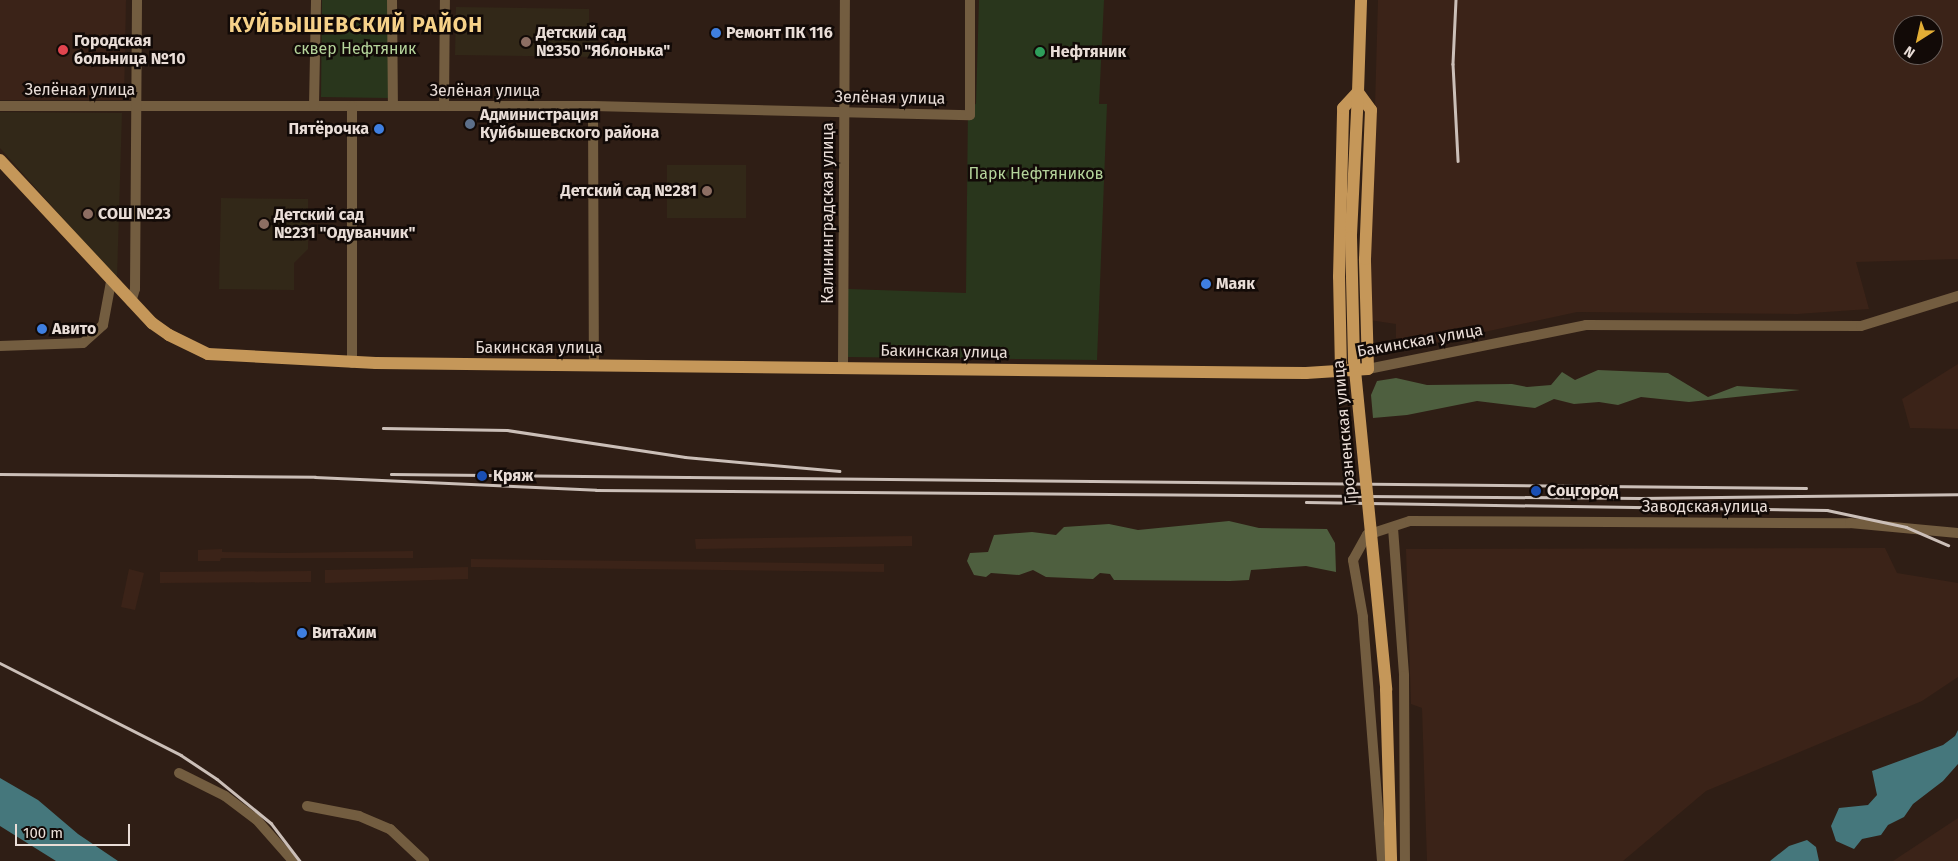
<!DOCTYPE html>
<meta charset="utf-8">
<style>
body{margin:0}
#map{position:relative;width:1958px;height:861px;overflow:hidden;background:#2f1e15;font-family:"Fira Sans",sans-serif}
div>[style]{position:absolute}
.built>*{inset:0;background:#3b2318}
.education>*{inset:0;background:#322818}
.green>*{inset:0;background:#29361c}
.forest>*{inset:0;background:#4e5f3f}
.water>*{inset:0;background:#45777c}
.minor>*{height:10px;margin:-5px;padding:0 5px;transform-origin:5px;border-radius:5px;background:#735d40}
.major>*{height:12px;margin:-6px;padding:0 6px;transform-origin:6px;border-radius:6px;background:#c59759}
.rail>*{height:2.5px;margin:-1.25px;padding:0 1.25px;transform-origin:1.25px;border-radius:1.25px;background:#cbbfb8}
.major-bridge>*{height:12px;margin:-6px;padding:0 6px;transform-origin:6px;border-radius:6px;background:#c59759}
.dots>*{width:14px;height:14px;translate:-50% -50%;box-sizing:border-box;border:2px solid #120a07;border-radius:50%}
span{translate:-50% -50%;white-space:nowrap;text-align:center;line-height:1.15;-webkit-text-stroke:5px #120a07;paint-order:stroke}
.poi-label{font-size:16px;color:#e9ddd7;font-weight:700}
.left{translate:0 -50%;text-align:left}
.right{translate:-100% -50%;text-align:right}
.park-label{font-size:16px;color:#b4d39a}
.street-label{font-size:16px;color:#e9ddd7}
.district-label{font-size:21px;color:#f7d289;font-weight:700;letter-spacing:1px}
.north{position:absolute;left:1893px;top:15px;width:50px;height:50px;box-sizing:border-box;background:#120a07;border:1px solid #685e5a;border-radius:50%;rotate:215deg;font-size:14px;font-weight:700;line-height:20px;text-align:center;color:#e9ddd7}
.north::after{content:'';display:block;margin:auto;width:18px;height:22px;background:#e3ae35;clip-path:polygon(50% 0,100% 100%,50% 72%,0 100%)}
.scale{position:absolute;left:15px;top:824px;width:115px;height:22px;box-sizing:border-box;border:2px solid #e9ddd7;border-top:0;padding-left:6px;font-size:15px;line-height:18px;white-space:nowrap;color:#e9ddd7;-webkit-text-stroke:4px #120a07;paint-order:stroke}
</style>
<div id="map">
<div class="built">
<i style="clip-path:polygon(0 0,126px 0,124px 100px,0 100px)"></i>
<i style="clip-path:polygon(evenodd,1378px 0,1958px 0,1958px 259px,1856px 262px,1869px 309px,1797px 314px,1577px 312px,1396px 351px,1396px 324px,1369px 320px,1378px 0,1903px 25px,1933px 25px,1933px 55px,1903px 55px,1903px 25px)"></i>
<i style="clip-path:polygon(1958px 364px,1958px 429px,1910px 428px,1902px 399px)"></i>
<i style="clip-path:polygon(912px 536px,912px 546px,696px 549px,695px 539px)"></i>
<i style="clip-path:polygon(1885px 548px,1897px 573px,1958px 583px,1958px 677px,1922px 701px,1706px 791px,1623px 861px,1427px 861px,1422px 708px,1411px 704px,1406px 549px)"></i>
<i style="clip-path:polygon(222px 549px,222px 552px,283px 553px,413px 551px,413px 558px,221px 558px,220px 561px,198px 561px,198px 550px)"></i>
<i style="clip-path:polygon(471px 559px,884px 564px,884px 572px,471px 567px)"></i>
<i style="clip-path:polygon(468px 567px,468px 579px,325px 583px,325px 570px)"></i>
<i style="clip-path:polygon(129px 569px,144px 573px,135px 610px,121px 607px)"></i>
<i style="clip-path:polygon(311px 571px,311px 582px,160px 583px,160px 572px)"></i>
<i style="clip-path:polygon(1958px 818px,1958px 861px,1893px 861px)"></i>
</div>
<div class="education">
<i style="clip-path:polygon(456px 7px,589px 9px,589px 28px,598px 29px,597px 57px,455px 55px)"></i>
<i style="clip-path:polygon(0 112px,122px 113px,117px 279px,0 148px)"></i>
<i style="clip-path:polygon(667px 165px,746px 165px,746px 218px,667px 218px)"></i>
<i style="clip-path:polygon(221px 198px,308px 199px,308px 249px,294px 263px,294px 290px,219px 289px)"></i>
</div>
<div class="green">
<i style="clip-path:polygon(322px 0,388px 0,388px 98px,321px 97px)"></i>
<i style="clip-path:polygon(979px 0,1104px 0,1099px 104px,1107px 104px,1097px 360px,848px 357px,848px 289px,966px 293px,968px 105px,976px 104px)"></i>
</div>
<div class="forest">
<i style="clip-path:polygon(1598px 370px,1668px 373px,1708px 397px,1737px 386px,1800px 390px,1689px 402px,1641px 397px,1618px 405px,1599px 402px,1574px 404px,1554px 399px,1535px 408px,1477px 401px,1407px 415px,1373px 418px,1371px 395px,1377px 381px,1396px 378px,1427px 385px,1512px 384px,1527px 387px,1551px 385px,1562px 372px,1575px 380px)"></i>
<i style="clip-path:polygon(1229px 521px,1259px 528px,1327px 529px,1335px 543px,1336px 572px,1306px 566px,1251px 570px,1249px 580px,1230px 581px,1114px 580px,1110px 574px,1100px 573px,1093px 579px,1046px 577px,1033px 570px,1019px 575px,991px 573px,986px 577px,974px 575px,967px 561px,970px 553px,988px 552px,994px 535px,1032px 532px,1056px 535px,1064px 527px,1109px 524px,1138px 530px)"></i>
</div>
<div class="water">
<i style="clip-path:polygon(1958px 730px,1958px 764px,1943px 781px,1913px 804px,1904px 817px,1888px 825px,1881px 835px,1862px 839px,1854px 849px,1836px 841px,1831px 826px,1839px 808px,1868px 805px,1877px 795px,1872px 771px,1943px 745px,1955px 736px)"></i>
<i style="clip-path:polygon(0 778px,38px 800px,78px 834px,118px 861px,56px 861px,0 826px)"></i>
<i style="clip-path:polygon(1807px 840px,1816px 847px,1819px 861px,1770px 861px,1789px 846px)"></i>
</div>
<div class="minor">
<i style="left:392px;top:0;width:106px;rotate:89.5deg"></i>
<i style="left:0;top:106px;width:593px"></i>
<i style="left:593px;top:106px;width:377px;rotate:1.4deg"></i>
<i style="left:970px;top:115px;width:115px;rotate:-90deg"></i>
<i style="left:314px;top:106px;width:106px;rotate:-88.9deg"></i>
<i style="left:444px;top:106px;width:106px;rotate:-89.5deg"></i>
<i style="left:593px;top:106px;width:258px;rotate:89.8deg"></i>
<i style="left:131px;top:302px;width:14px;rotate:-73deg"></i>
<i style="left:135px;top:289px;width:289px;rotate:-89.6deg"></i>
<i style="left:0;top:346px;width:83px;rotate:-2.1deg"></i>
<i style="left:83px;top:343px;width:27px;rotate:-42deg"></i>
<i style="left:103px;top:325px;width:44px;rotate:-79.5deg"></i>
<i style="left:352px;top:363px;width:257px;rotate:-90deg"></i>
<i style="left:843px;top:366px;width:366px;rotate:-89.7deg"></i>
<i style="left:1368px;top:369px;width:222px;rotate:-11.4deg"></i>
<i style="left:1586px;top:325px;width:275px;rotate:0.2deg"></i>
<i style="left:1861px;top:326px;width:102px;rotate:-17.2deg"></i>
<i style="left:1393px;top:528px;width:148px;rotate:85.7deg"></i>
<i style="left:1404px;top:676px;width:185px;rotate:89.7deg"></i>
<i style="left:179px;top:773px;width:51px;rotate:26.6deg"></i>
<i style="left:225px;top:796px;width:39px;rotate:37deg"></i>
<i style="left:256px;top:819px;width:56px;rotate:48.6deg"></i>
<i style="left:307px;top:806px;width:53px;rotate:10.9deg"></i>
<i style="left:359px;top:816px;width:34px;rotate:23deg"></i>
<i style="left:390px;top:829px;width:47px;rotate:43.3deg"></i>
<i style="left:1382px;top:861px;width:245px;rotate:-94.5deg"></i>
<i style="left:1363px;top:617px;width:58px;rotate:-100deg"></i>
<i style="left:1353px;top:560px;width:29px;rotate:-61deg"></i>
<i style="left:1367px;top:535px;width:45px;rotate:-18deg"></i>
<i style="left:1410px;top:521px;width:440px;rotate:0.3deg"></i>
<i style="left:1850px;top:523px;width:108px;rotate:5.3deg"></i>
</div>
<div class="major">
<i style="left:1358px;top:92px;width:92px;rotate:-88.1deg"></i>
<i style="left:0;top:160px;width:223px;rotate:47deg"></i>
<i style="left:152px;top:323px;width:21px;rotate:35deg"></i>
<i style="left:169px;top:335px;width:43px;rotate:26deg"></i>
<i style="left:208px;top:354px;width:168px;rotate:3.1deg"></i>
<i style="left:376px;top:363px;width:930px;rotate:0.62deg"></i>
<i style="left:1306px;top:373px;width:62px;rotate:-3.7deg"></i>
<i style="left:1368px;top:369px;width:110px;rotate:-91.6deg"></i>
<i style="left:1365px;top:259px;width:149px;rotate:-87.7deg"></i>
<i style="left:1371px;top:110px;width:22px;rotate:-126deg"></i>
<i style="left:1341px;top:370px;width:93px;rotate:-91.2deg"></i>
<i style="left:1339px;top:277px;width:169px;rotate:-88.6deg"></i>
<i style="left:1343px;top:108px;width:22px;rotate:-47deg"></i>
<i style="left:1386px;top:689px;width:172px;rotate:88.3deg"></i>
</div>
<div class="rail">
<i style="left:1456px;top:0;width:64px;rotate:92.7deg"></i>
<i style="left:1453px;top:64px;width:97px;rotate:87deg"></i>
<i style="left:383px;top:428px;width:124px;rotate:0.9deg"></i>
<i style="left:507px;top:430px;width:180px;rotate:8.6deg"></i>
<i style="left:685px;top:457px;width:155px;rotate:5.2deg"></i>
<i style="left:0;top:474px;width:315px;rotate:0.5deg"></i>
<i style="left:315px;top:477px;width:281px;rotate:2.6deg"></i>
<i style="left:596px;top:490px;width:1045px;rotate:0.44deg"></i>
<i style="left:1641px;top:498px;width:317px;rotate:-0.7deg"></i>
<i style="left:391px;top:474px;width:1415px;rotate:0.57deg"></i>
<i style="left:1306px;top:502px;width:521px;rotate:0.88deg"></i>
<i style="left:1827px;top:510px;width:81px;rotate:12.1deg"></i>
<i style="left:1906px;top:527px;width:46px;rotate:23.2deg"></i>
<i style="left:0;top:663px;width:203px;rotate:26.9deg"></i>
<i style="left:181px;top:755px;width:43px;rotate:33.7deg"></i>
<i style="left:217px;top:779px;width:70px;rotate:39.2deg"></i>
<i style="left:271px;top:823px;width:48px;rotate:52.7deg"></i>
</div>
<div class="major-bridge">
<i style="left:1358px;top:92px;width:145px;rotate:92.8deg"></i>
<i style="left:1351px;top:237px;width:123px;rotate:88.6deg"></i>
<i style="left:1354px;top:360px;width:331px;rotate:84.4deg"></i>
</div>
<div class="dots">
<i style="left:716px;top:33px;background:#3f7fe0"></i>
<i style="left:526px;top:42px;background:#8d6e63"></i>
<i style="left:63px;top:50px;background:#e0444e"></i>
<i style="left:1040px;top:52px;background:#2e9e5b"></i>
<i style="left:470px;top:124px;background:#5c6f8a"></i>
<i style="left:379px;top:129px;background:#3f7fe0"></i>
<i style="left:707px;top:191px;background:#8d6e63"></i>
<i style="left:88px;top:214px;background:#8d6e63"></i>
<i style="left:264px;top:224px;background:#8d6e63"></i>
<i style="left:1206px;top:284px;background:#3f7fe0"></i>
<i style="left:42px;top:329px;background:#3f7fe0"></i>
<i style="left:482px;top:476px;background:#1a4fb4"></i>
<i style="left:1536px;top:491px;background:#1a4fb4"></i>
<i style="left:302px;top:633px;background:#3f7fe0"></i>
</div>
<div class="poi-label">
<span class="left" style="left:536px;top:42px">Детский сад<br>№350 "Яблонька"</span>
<span class="left" style="left:726px;top:33px">Ремонт ПК 116</span>
<span class="left" style="left:74px;top:50px">Городская<br>больница №10</span>
<span class="left" style="left:1050px;top:52px">Нефтяник</span>
<span class="left" style="left:480px;top:124px">Администрация<br>Куйбышевского района</span>
<span class="right" style="left:369px;top:129px">Пятёрочка</span>
<span class="right" style="left:697px;top:191px">Детский сад №281</span>
<span class="left" style="left:98px;top:214px">СОШ №23</span>
<span class="left" style="left:274px;top:224px">Детский сад<br>№231 "Одуванчик"</span>
<span class="left" style="left:1216px;top:284px">Маяк</span>
<span class="left" style="left:52px;top:329px">Авито</span>
<span class="left" style="left:493px;top:476px">Кряж</span>
<span class="left" style="left:1547px;top:491px">Соцгород</span>
<span class="left" style="left:312px;top:633px">ВитаХим</span>
</div>
<div class="park-label">
<span style="left:355px;top:49px">сквер Нефтяник</span>
<span style="left:1036px;top:174px">Парк Нефтяников</span>
</div>
<div class="street-label">
<span style="left:80px;top:90px">Зелёная улица</span>
<span style="left:485px;top:91px">Зелёная улица</span>
<span style="left:890px;top:98px;rotate:1deg">Зелёная улица</span>
<span style="left:828px;top:213px;rotate:-90deg">Калининградская улица</span>
<span style="left:1420px;top:341px;rotate:-10deg">Бакинская улица</span>
<span style="left:539px;top:348px">Бакинская улица</span>
<span style="left:944px;top:352px;rotate:1deg">Бакинская улица</span>
<span style="left:1345px;top:432px;rotate:-95deg">Грозненская улица</span>
<span style="left:1705px;top:507px">Заводская улица</span>
</div>
<div class="district-label">
<span style="left:356px;top:25px">КУЙБЫШЕВСКИЙ РАЙОН</span>
</div>
<div class="north">N</div>
<div class="scale">100 m</div>
</div>
